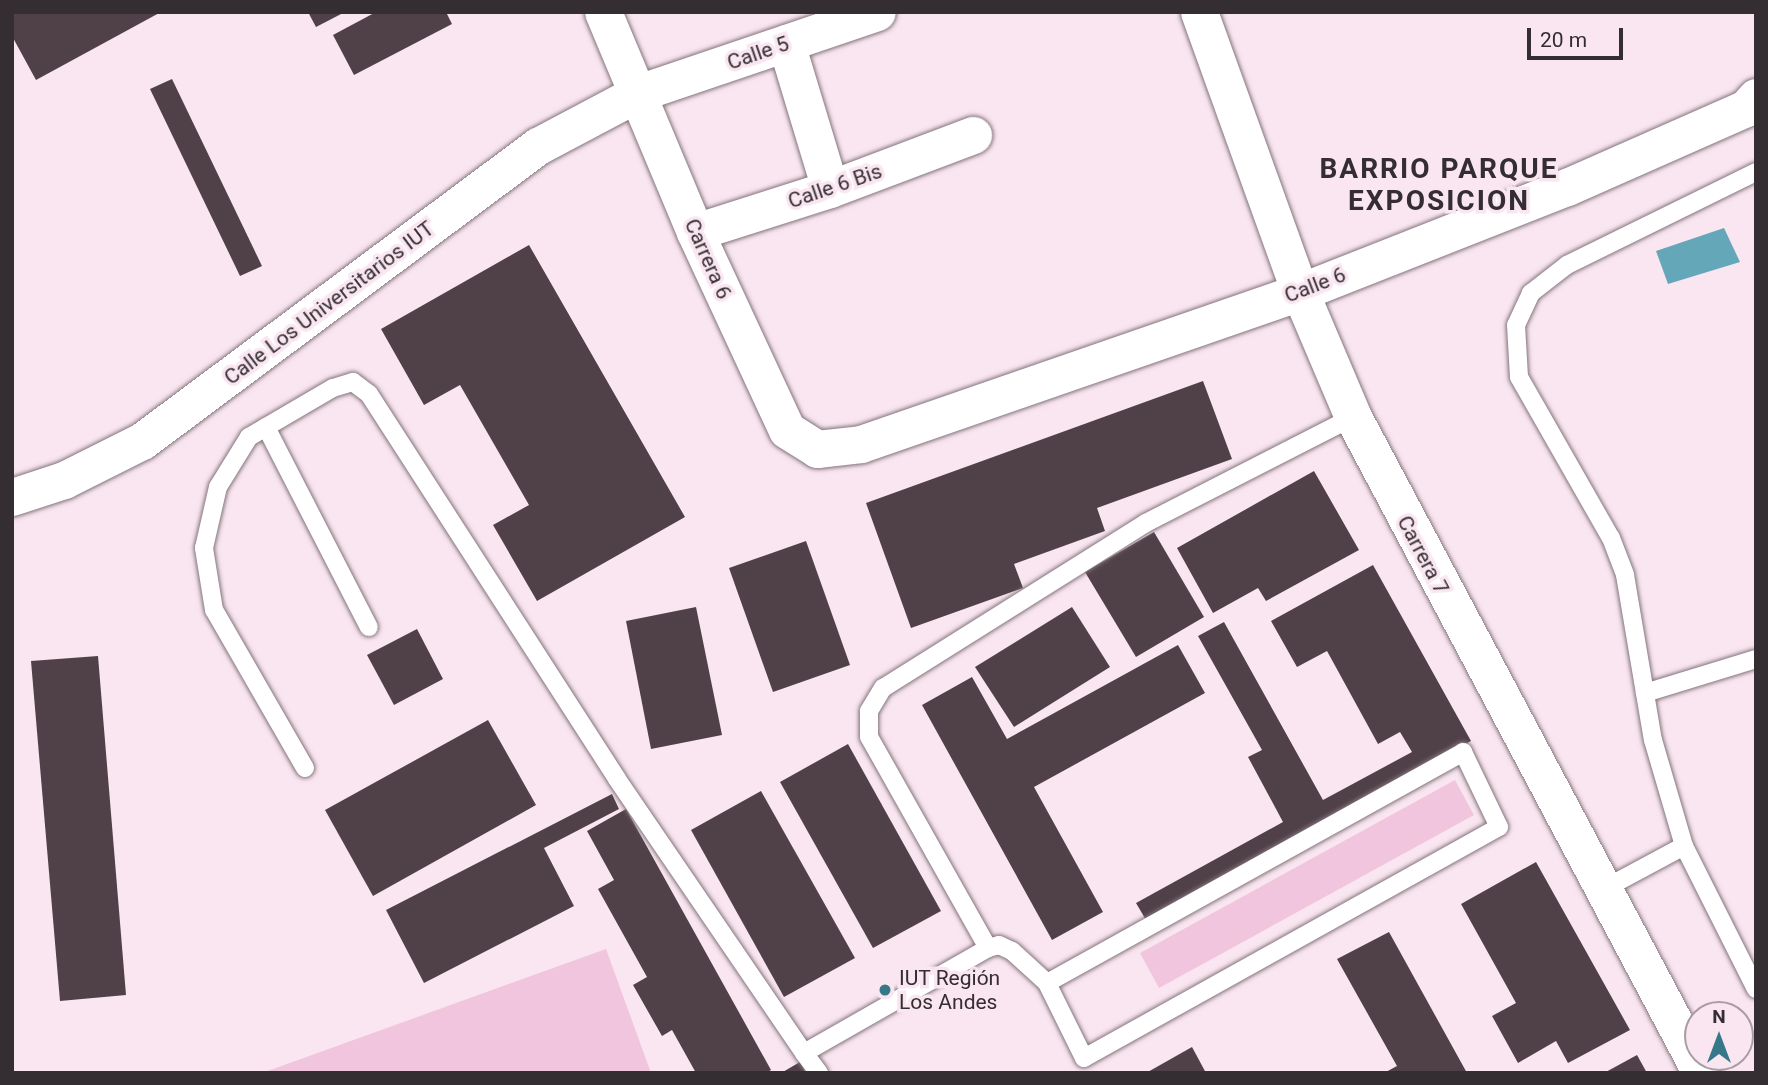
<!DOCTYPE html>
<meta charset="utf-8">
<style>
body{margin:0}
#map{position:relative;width:1768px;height:1085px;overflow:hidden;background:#f9e6f0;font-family:Roboto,sans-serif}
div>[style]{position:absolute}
.green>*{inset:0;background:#f1c5dd}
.water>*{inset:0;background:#63a7b9}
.building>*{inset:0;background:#504149}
.roads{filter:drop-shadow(0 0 2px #84747c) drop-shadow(0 0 2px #84747c)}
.lane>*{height:18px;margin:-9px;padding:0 9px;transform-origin:9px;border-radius:9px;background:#fff}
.street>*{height:37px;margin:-18.5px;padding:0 18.5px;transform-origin:18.5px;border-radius:18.5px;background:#fff}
.dots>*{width:19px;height:19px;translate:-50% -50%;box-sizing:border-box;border:4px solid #f9e6f0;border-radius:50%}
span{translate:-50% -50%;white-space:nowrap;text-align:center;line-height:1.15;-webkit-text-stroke:7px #f9e6f0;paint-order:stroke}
.street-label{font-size:21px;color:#342d31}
.poi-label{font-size:21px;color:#342d31}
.left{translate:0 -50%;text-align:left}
.district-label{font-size:28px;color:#342d31;font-weight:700;letter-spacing:2px}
.frame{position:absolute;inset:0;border:14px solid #342d31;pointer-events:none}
.north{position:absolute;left:1684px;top:1001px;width:70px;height:70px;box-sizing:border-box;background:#f9e6f0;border:2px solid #aa9ca4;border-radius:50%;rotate:0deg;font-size:19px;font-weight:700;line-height:28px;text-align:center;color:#342d31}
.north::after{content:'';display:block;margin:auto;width:24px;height:32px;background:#367889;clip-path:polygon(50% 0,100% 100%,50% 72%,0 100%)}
.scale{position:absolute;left:1527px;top:28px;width:96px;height:32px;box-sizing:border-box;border:4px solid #342d31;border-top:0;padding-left:9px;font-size:21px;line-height:24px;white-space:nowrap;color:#342d31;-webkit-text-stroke:5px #f9e6f0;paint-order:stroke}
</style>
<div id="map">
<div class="green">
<i style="clip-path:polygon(1455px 780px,1474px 815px,1159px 988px,1140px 953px)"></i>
<i style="clip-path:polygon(606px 949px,651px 1073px,262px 1073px)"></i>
</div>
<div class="water">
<i style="clip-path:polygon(1724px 228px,1740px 262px,1668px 284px,1656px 251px)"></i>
</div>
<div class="building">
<i style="clip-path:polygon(12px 12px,161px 12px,36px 80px,12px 36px)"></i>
<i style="clip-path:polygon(308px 12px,345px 12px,316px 27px)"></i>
<i style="clip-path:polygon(376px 12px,446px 12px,452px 24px,354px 75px,333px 35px)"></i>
<i style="clip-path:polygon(172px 79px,262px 266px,240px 276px,150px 89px)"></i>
<i style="clip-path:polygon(529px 245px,685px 517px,537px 601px,493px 525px,529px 505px,460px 385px,424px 405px,381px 329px)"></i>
<i style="clip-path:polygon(1203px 381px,1232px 459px,1097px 508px,1105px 531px,1014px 564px,1023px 588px,911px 628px,866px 503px)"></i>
<i style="clip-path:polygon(1314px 471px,1359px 550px,1266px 601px,1258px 588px,1213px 613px,1177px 548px)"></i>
<i style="clip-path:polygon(1154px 532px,1204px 617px,1136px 657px,1085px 572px)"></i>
<i style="clip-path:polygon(806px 541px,850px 665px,773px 692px,729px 568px)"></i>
<i style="clip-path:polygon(1373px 565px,1471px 741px,1146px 920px,1136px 903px,1283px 822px,1248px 757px,1262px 750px,1198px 636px,1224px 622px,1323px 800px,1412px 752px,1400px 732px,1378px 744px,1327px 651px,1297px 667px,1271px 621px)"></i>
<i style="clip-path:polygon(696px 607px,722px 735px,651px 749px,626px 621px)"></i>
<i style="clip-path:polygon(1072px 607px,1110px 667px,1014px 727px,975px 667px)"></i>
<i style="clip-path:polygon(417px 629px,443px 679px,394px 705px,367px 655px)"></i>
<i style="clip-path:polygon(1178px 645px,1205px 693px,1034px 787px,1103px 912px,1052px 940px,922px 705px,972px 677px,1007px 739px)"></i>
<i style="clip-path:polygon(98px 656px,126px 995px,60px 1001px,31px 661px)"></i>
<i style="clip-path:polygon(488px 720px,536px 805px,373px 896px,325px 810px)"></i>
<i style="clip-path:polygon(848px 744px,941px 911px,873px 948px,780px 782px)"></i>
<i style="clip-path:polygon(761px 791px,855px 958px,784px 997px,691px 830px)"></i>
<i style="clip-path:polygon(612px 794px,619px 809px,544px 848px,574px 906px,424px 983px,386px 910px)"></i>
<i style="clip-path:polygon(626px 809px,771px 1070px,766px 1073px,696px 1073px,672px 1030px,662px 1036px,633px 985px,647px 977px,598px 889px,614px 880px,587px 831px)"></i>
<i style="clip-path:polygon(1536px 862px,1630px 1030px,1568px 1063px,1556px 1041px,1518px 1063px,1492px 1016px,1516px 1003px,1461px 904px)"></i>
<i style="clip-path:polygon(1389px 932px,1467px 1073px,1384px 1073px,1397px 1066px,1337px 959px)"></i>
<i style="clip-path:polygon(1192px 1047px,1206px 1073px,1146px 1073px)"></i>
<i style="clip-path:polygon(1637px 1055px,1647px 1073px,1604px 1073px)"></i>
<i style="clip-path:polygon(800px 1062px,806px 1073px,781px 1073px)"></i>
</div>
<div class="roads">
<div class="lane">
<i style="left:1756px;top:172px;width:211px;rotate:153.8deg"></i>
<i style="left:1567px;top:265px;width:46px;rotate:142.1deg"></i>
<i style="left:1531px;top:293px;width:35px;rotate:115deg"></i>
<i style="left:1516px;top:325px;width:52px;rotate:86.7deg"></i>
<i style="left:1519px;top:377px;width:185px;rotate:60.3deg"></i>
<i style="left:1611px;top:538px;width:40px;rotate:69deg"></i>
<i style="left:1625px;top:575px;width:167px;rotate:80.4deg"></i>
<i style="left:1653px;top:740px;width:110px;rotate:73.7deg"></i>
<i style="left:1684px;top:846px;width:160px;rotate:63.3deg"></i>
<i style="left:266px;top:427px;width:225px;rotate:62.8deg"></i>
<i style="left:1645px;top:693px;width:116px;rotate:-17deg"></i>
<i style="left:1463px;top:752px;width:83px;rotate:64.4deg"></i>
<i style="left:1499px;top:827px;width:475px;rotate:150.9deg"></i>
<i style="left:1084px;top:1058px;width:84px;rotate:-116.3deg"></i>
<i style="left:1047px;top:983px;width:476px;rotate:-29deg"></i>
<i style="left:305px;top:768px;width:182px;rotate:-119.9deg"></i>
<i style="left:214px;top:610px;width:63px;rotate:-99.2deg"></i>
<i style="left:204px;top:548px;width:63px;rotate:-77.1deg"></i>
<i style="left:218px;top:487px;width:59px;rotate:-58.2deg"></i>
<i style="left:249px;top:437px;width:97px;rotate:-30.3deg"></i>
<i style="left:333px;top:388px;width:21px;rotate:-17deg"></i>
<i style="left:353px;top:382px;width:20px;rotate:37deg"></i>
<i style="left:369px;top:394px;width:458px;rotate:57.2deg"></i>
<i style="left:617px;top:779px;width:332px;rotate:55.7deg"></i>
<i style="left:1602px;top:890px;width:93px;rotate:-28.2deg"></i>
<i style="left:988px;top:948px;width:242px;rotate:-119.4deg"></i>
<i style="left:869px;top:737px;width:26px;rotate:-90deg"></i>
<i style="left:869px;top:711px;width:27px;rotate:-59deg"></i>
<i style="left:883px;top:688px;width:310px;rotate:-32.1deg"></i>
<i style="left:1146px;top:523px;width:233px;rotate:-27.1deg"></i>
<i style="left:819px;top:1073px;width:25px;rotate:-127deg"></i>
<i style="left:804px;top:1053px;width:212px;rotate:-29.7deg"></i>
<i style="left:988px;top:948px;width:11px;rotate:-15deg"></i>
<i style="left:999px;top:945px;width:14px;rotate:25deg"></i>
<i style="left:1012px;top:951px;width:47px;rotate:42.4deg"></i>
</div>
<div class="street">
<i style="left:603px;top:12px;width:238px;rotate:67.3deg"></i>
<i style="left:695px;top:232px;width:218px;rotate:65.1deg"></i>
<i style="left:787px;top:430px;width:36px;rotate:32deg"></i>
<i style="left:817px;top:449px;width:44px;rotate:-6.5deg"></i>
<i style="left:861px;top:444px;width:465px;rotate:-19.1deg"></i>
<i style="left:1300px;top:292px;width:287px;rotate:-21.5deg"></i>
<i style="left:1567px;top:187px;width:196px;rotate:-23.8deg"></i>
<i style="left:1746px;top:108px;width:15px;rotate:-48deg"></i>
<i style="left:1199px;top:12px;width:298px;rotate:70.2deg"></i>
<i style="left:1300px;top:292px;width:136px;rotate:67deg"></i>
<i style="left:1353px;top:417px;width:743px;rotate:62.05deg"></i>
<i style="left:786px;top:43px;width:152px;rotate:73.2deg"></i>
<i style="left:695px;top:232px;width:142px;rotate:-17.7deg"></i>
<i style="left:830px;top:189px;width:153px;rotate:-20.7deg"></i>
<i style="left:12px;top:497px;width:55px;rotate:-18.1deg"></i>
<i style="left:64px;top:480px;width:87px;rotate:-26.6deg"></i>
<i style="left:142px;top:441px;width:494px;rotate:-36.7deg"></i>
<i style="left:538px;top:146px;width:113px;rotate:-27.9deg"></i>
<i style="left:638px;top:93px;width:252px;rotate:-18.7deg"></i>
</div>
</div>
<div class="dots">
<i style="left:885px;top:990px;background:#367889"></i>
</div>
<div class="street-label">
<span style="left:758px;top:53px;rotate:-19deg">Calle 5</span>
<span style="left:835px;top:186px;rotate:-19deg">Calle 6 Bis</span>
<span style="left:708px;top:259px;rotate:66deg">Carrera 6</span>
<span style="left:1315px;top:285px;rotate:-21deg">Calle 6</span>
<span style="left:329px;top:303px;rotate:-37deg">Calle Los Universitarios IUT</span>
<span style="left:1423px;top:555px;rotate:62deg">Carrera 7</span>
</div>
<div class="poi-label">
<span class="left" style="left:899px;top:990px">IUT Región<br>Los Andes</span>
</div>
<div class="district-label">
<span style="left:1439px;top:185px">BARRIO PARQUE<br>EXPOSICION</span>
</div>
<div class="frame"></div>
<div class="north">N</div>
<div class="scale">20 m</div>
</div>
